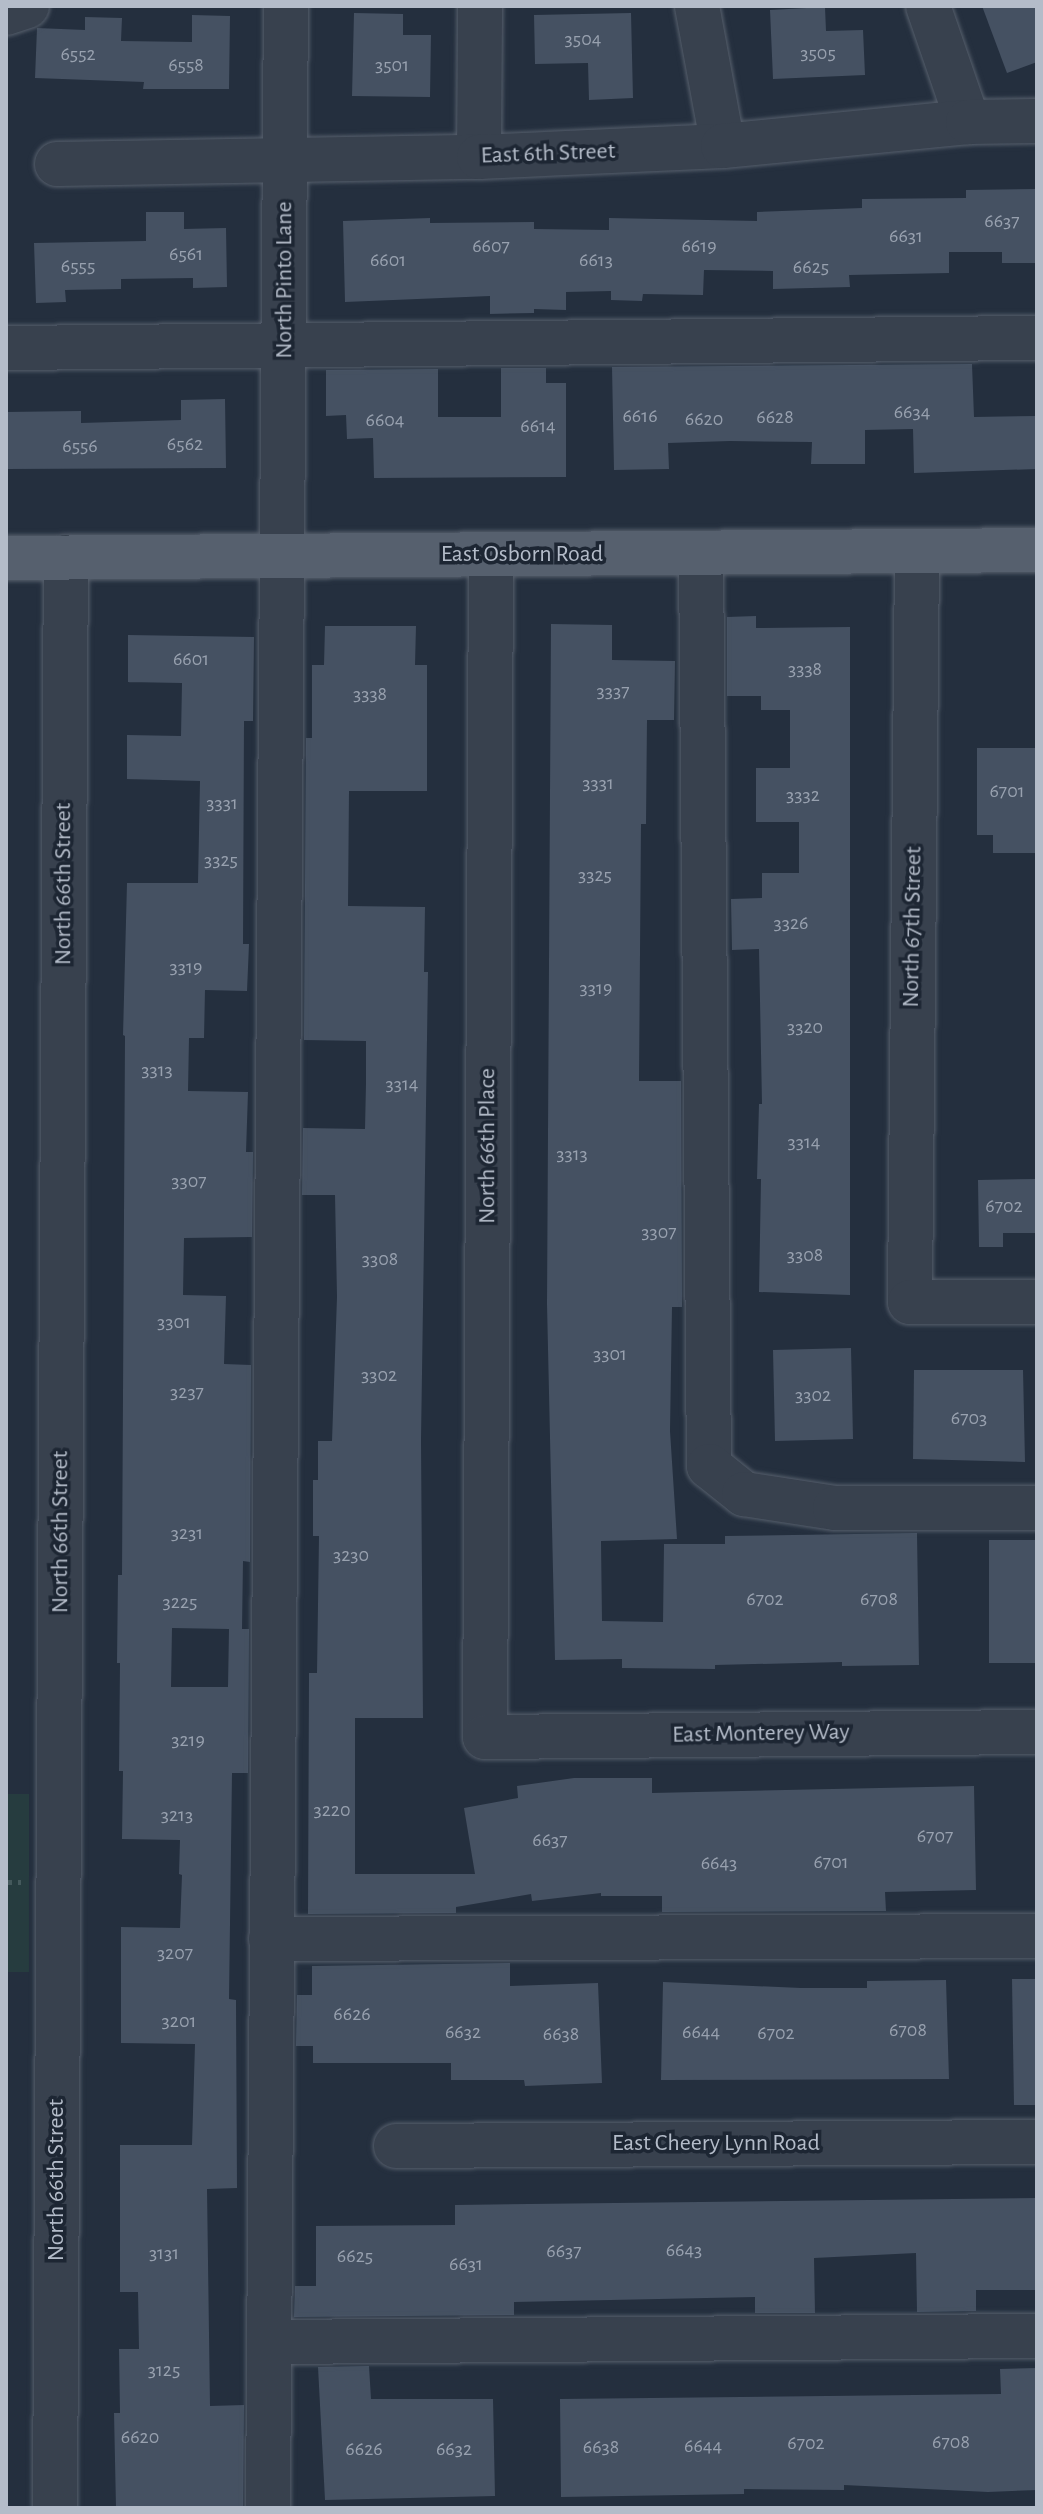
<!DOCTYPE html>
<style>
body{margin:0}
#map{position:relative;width:1043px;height:2514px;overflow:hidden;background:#242f3e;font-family:"Alegreya Sans",sans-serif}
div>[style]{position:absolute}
.green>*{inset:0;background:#263c3f}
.building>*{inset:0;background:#455162}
.path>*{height:5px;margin-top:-2.5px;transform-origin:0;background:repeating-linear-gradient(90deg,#44595c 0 6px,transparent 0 12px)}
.roads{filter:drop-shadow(0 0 2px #565f6c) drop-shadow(0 0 2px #565f6c)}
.minor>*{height:44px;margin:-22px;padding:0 22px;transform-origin:22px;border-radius:22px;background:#38414e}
.major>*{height:44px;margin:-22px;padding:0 22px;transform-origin:22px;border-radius:22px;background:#56606e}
span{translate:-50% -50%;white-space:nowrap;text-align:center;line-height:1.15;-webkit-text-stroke:7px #1d2633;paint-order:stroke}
.number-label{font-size:20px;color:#98a1af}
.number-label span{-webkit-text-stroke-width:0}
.street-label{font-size:24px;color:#b4bcc9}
.frame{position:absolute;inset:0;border:8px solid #b4bcc9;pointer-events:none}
</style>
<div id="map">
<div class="green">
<i style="clip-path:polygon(6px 1794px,29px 1794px,29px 1972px,6px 1972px)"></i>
</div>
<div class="building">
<i style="clip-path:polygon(982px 6px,1037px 6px,1037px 62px,1007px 73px)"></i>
<i style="clip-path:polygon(825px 7px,826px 31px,863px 30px,865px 75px,773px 79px,770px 10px)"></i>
<i style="clip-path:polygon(354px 13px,403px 14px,403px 35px,431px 35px,430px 97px,352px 96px)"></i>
<i style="clip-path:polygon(631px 13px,633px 98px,589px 100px,588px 63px,535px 64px,534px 15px)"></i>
<i style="clip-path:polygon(192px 15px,230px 16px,229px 89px,143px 89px,144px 82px,35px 78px,37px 28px,85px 30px,85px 17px,122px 18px,121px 41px,192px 42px)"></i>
<i style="clip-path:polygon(1037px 189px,1037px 263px,1002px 263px,1002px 252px,949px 252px,949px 273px,849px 275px,850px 287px,773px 289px,773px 271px,704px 270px,703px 295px,643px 294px,642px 301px,611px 300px,611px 291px,566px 292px,566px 310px,534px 309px,534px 313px,490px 314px,490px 296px,345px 302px,343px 221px,430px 218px,430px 223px,534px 222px,534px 229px,609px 230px,609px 218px,757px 221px,757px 212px,862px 208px,862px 199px,966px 198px,966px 190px)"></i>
<i style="clip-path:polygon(146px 212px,184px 212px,184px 229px,226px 228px,227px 287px,193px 288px,193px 278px,121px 279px,121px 289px,65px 290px,66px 302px,36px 303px,34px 243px,146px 241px)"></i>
<i style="clip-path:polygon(972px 364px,974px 417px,1037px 416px,1037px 469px,914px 473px,913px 429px,865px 430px,865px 464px,811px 464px,812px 442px,730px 441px,668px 443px,669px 469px,614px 470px,612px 367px)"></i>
<i style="clip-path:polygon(501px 368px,546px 368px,546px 383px,566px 383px,566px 477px,374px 478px,373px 438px,347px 439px,346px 415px,326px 416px,326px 370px,438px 369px,438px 417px,501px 417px)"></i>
<i style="clip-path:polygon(225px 399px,226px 468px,6px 469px,6px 412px,81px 411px,81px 423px,181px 420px,181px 400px)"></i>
<i style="clip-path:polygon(756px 616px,756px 628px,850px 627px,850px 1295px,759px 1292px,761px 1179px,757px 1179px,759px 1104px,762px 1104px,759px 949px,732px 950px,731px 899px,762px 898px,762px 873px,799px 873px,799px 822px,756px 822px,756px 768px,790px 768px,790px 710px,761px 710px,761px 696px,727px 696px,727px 617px)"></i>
<i style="clip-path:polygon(551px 624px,612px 625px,612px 660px,675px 661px,674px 720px,647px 720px,646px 824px,641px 824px,639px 1081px,681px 1081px,682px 1307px,672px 1307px,670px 1431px,677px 1539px,601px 1541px,602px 1621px,663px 1622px,664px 1544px,725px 1544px,725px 1536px,917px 1533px,919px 1665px,842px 1666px,842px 1662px,715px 1665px,715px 1669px,622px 1668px,622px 1659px,555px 1660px,547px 1304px)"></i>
<i style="clip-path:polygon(325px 626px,416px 626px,415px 665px,427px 665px,427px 791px,349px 791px,348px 906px,425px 907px,424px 972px,428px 972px,421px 1440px,423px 1718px,355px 1718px,355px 1874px,475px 1874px,464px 1808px,518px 1798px,517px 1786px,574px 1778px,652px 1778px,652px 1793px,974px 1786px,976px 1890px,885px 1892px,886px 1911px,662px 1912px,662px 1896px,601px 1896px,601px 1893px,532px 1901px,531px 1894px,456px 1907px,456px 1913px,308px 1914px,309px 1673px,317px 1673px,319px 1536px,313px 1536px,313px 1480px,318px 1480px,318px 1441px,332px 1441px,337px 1297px,335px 1195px,302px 1195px,303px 1128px,365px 1129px,366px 1083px,366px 1041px,304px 1040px,306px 738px,312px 738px,312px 665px,324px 665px)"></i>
<i style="clip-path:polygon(evenodd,128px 635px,254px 637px,253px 721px,244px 721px,243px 944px,249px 944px,247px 991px,205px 990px,204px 1038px,189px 1038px,188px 1091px,248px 1092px,246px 1152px,253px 1152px,252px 1237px,184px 1238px,183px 1295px,226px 1296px,224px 1364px,251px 1365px,250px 1562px,243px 1561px,242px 1629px,249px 1629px,248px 1773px,232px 1773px,229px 1999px,236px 2000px,237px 2188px,207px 2189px,210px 2406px,244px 2405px,243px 2507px,116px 2508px,114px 2413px,120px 2413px,119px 2349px,139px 2349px,138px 2292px,120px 2292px,120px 2145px,192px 2145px,195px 2044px,121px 2043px,121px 1927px,180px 1928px,182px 1875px,179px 1874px,180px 1840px,122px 1839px,123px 1771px,119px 1771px,120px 1663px,117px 1663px,118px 1575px,122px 1575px,125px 1036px,123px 1035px,127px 883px,198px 883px,200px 781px,127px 779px,127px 735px,181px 736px,182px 683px,128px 682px,128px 635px,172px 1628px,229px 1629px,228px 1687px,171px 1687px,172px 1628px)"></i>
<i style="clip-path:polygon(977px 748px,1037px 748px,1037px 853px,993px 853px,993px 835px,977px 835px)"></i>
<i style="clip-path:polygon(1037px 1179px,1037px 1233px,1003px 1233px,1003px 1247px,979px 1247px,978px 1180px)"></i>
<i style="clip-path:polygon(851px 1348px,853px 1439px,775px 1441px,773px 1350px)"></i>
<i style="clip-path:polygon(914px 1370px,1023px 1370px,1025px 1462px,913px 1459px)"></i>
<i style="clip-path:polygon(989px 1540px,1037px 1540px,1037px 1663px,989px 1663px)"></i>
<i style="clip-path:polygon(510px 1963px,510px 1986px,598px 1983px,602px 2083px,525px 2086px,524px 2080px,451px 2080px,451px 2063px,313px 2063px,313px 2046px,296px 2046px,297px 1995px,312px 1995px,312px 1966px)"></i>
<i style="clip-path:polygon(1012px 1979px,1037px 1979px,1037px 2105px,1014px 2105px)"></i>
<i style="clip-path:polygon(946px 1980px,949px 2079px,661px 2080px,663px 1982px,801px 1988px,867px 1988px,867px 1981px)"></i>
<i style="clip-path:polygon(1037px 2198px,1037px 2290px,976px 2290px,976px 2311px,917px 2312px,916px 2253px,814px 2258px,815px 2313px,755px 2313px,755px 2297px,514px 2302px,514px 2315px,294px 2317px,295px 2286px,316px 2286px,316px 2226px,455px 2225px,455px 2205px)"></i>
<i style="clip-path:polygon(369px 2366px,371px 2399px,493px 2399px,495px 2496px,325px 2500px,318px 2367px)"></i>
<i style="clip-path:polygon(1037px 2368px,1037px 2490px,988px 2492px,844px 2485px,844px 2490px,744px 2489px,744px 2494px,561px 2497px,560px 2399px,1001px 2394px,1000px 2369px)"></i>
</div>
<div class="path">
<i style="left:6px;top:1882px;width:15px"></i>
</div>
<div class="roads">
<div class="minor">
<i style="left:697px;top:6px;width:142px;rotate:79.5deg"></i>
<i style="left:928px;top:6px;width:123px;rotate:71deg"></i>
<i style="left:6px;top:13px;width:22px;rotate:-18deg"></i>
<i style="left:479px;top:157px;width:151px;rotate:-89.6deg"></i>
<i style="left:57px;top:164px;width:422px;rotate:-1deg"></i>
<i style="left:479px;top:157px;width:244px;rotate:-2.6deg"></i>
<i style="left:723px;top:146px;width:246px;rotate:-5.6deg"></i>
<i style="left:968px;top:122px;width:69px;rotate:-0.8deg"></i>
<i style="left:6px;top:348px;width:1031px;rotate:-0.56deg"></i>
<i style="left:917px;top:553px;width:749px;rotate:90.54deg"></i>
<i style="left:910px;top:1302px;width:127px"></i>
<i style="left:701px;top:554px;width:912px;rotate:89.5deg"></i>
<i style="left:709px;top:1466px;width:45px;rotate:38.7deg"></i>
<i style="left:744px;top:1494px;width:92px;rotate:8.7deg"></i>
<i style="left:835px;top:1508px;width:202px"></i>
<i style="left:491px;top:556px;width:1181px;rotate:90.29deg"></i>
<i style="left:485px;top:1737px;width:552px;rotate:-0.52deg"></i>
<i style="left:271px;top:1939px;width:766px;rotate:-0.22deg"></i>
<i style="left:396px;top:2146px;width:641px;rotate:-0.36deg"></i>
<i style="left:269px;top:2342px;width:768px;rotate:-0.45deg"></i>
<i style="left:55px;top:2508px;width:1951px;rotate:-89.68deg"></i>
<i style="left:268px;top:2508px;width:2502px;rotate:-89.59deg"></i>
</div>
<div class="major">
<i style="left:6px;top:558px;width:1031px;rotate:-0.44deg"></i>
</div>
</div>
<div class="number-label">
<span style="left:583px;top:39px">3504</span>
<span style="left:818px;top:53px">3505</span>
<span style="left:78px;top:54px">6552</span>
<span style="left:186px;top:65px">6558</span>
<span style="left:392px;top:65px">3501</span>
<span style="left:1002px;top:221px">6637</span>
<span style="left:906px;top:236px">6631</span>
<span style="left:491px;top:246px">6607</span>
<span style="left:699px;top:246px">6619</span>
<span style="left:186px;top:254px">6561</span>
<span style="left:388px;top:260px">6601</span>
<span style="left:596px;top:260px">6613</span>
<span style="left:78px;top:266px">6555</span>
<span style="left:811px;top:267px">6625</span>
<span style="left:912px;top:412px">6634</span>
<span style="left:640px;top:416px">6616</span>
<span style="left:775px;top:417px">6628</span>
<span style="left:704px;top:419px">6620</span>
<span style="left:385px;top:420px">6604</span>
<span style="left:538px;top:426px">6614</span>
<span style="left:185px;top:444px">6562</span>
<span style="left:80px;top:446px">6556</span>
<span style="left:191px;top:659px">6601</span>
<span style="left:805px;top:669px">3338</span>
<span style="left:613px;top:691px">3337</span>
<span style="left:370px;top:694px">3338</span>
<span style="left:598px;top:783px">3331</span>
<span style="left:1007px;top:791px">6701</span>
<span style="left:803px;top:795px">3332</span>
<span style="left:222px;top:803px">3331</span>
<span style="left:221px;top:860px">3325</span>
<span style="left:595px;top:875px">3325</span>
<span style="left:791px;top:923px">3326</span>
<span style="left:186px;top:967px">3319</span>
<span style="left:596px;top:988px">3319</span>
<span style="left:805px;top:1027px">3320</span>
<span style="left:157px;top:1070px">3313</span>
<span style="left:402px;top:1084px">3314</span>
<span style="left:804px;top:1142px">3314</span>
<span style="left:572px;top:1154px">3313</span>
<span style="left:189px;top:1181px">3307</span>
<span style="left:1004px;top:1206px">6702</span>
<span style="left:659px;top:1232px">3307</span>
<span style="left:805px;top:1255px">3308</span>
<span style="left:380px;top:1259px">3308</span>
<span style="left:174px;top:1322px">3301</span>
<span style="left:610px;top:1354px">3301</span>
<span style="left:379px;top:1375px">3302</span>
<span style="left:187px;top:1392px">3237</span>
<span style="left:813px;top:1395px">3302</span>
<span style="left:969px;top:1418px">6703</span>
<span style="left:187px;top:1533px">3231</span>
<span style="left:351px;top:1555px">3230</span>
<span style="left:765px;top:1599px">6702</span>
<span style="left:879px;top:1599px">6708</span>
<span style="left:180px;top:1602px">3225</span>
<span style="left:188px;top:1740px">3219</span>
<span style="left:332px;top:1810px">3220</span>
<span style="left:177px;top:1815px">3213</span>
<span style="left:935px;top:1836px">6707</span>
<span style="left:550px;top:1840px">6637</span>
<span style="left:831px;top:1862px">6701</span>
<span style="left:719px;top:1863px">6643</span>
<span style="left:175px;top:1953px">3207</span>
<span style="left:352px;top:2014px">6626</span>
<span style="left:179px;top:2021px">3201</span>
<span style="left:908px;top:2030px">6708</span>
<span style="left:463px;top:2032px">6632</span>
<span style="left:701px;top:2032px">6644</span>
<span style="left:776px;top:2033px">6702</span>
<span style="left:561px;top:2034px">6638</span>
<span style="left:684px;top:2250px">6643</span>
<span style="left:564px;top:2251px">6637</span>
<span style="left:164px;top:2253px">3131</span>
<span style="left:355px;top:2256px">6625</span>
<span style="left:466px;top:2264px">6631</span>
<span style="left:164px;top:2370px">3125</span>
<span style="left:140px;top:2437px">6620</span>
<span style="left:951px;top:2442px">6708</span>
<span style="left:806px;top:2443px">6702</span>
<span style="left:703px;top:2446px">6644</span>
<span style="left:601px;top:2447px">6638</span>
<span style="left:364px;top:2449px">6626</span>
<span style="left:454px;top:2449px">6632</span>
</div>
<div class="street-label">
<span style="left:548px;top:154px;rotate:-2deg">East 6th Street</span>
<span style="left:285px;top:280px;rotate:-90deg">North Pinto Lane</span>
<span style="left:522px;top:555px">East Osborn Road</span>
<span style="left:64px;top:884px;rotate:-90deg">North 66th Street</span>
<span style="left:913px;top:927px;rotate:-89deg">North 67th Street</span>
<span style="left:488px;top:1146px;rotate:-90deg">North 66th Place</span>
<span style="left:61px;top:1532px;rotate:-90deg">North 66th Street</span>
<span style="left:761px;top:1734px;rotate:-1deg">East Monterey Way</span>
<span style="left:716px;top:2144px">East Cheery Lynn Road</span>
<span style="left:57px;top:2180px;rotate:-90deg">North 66th Street</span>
</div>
<div class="frame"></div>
</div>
